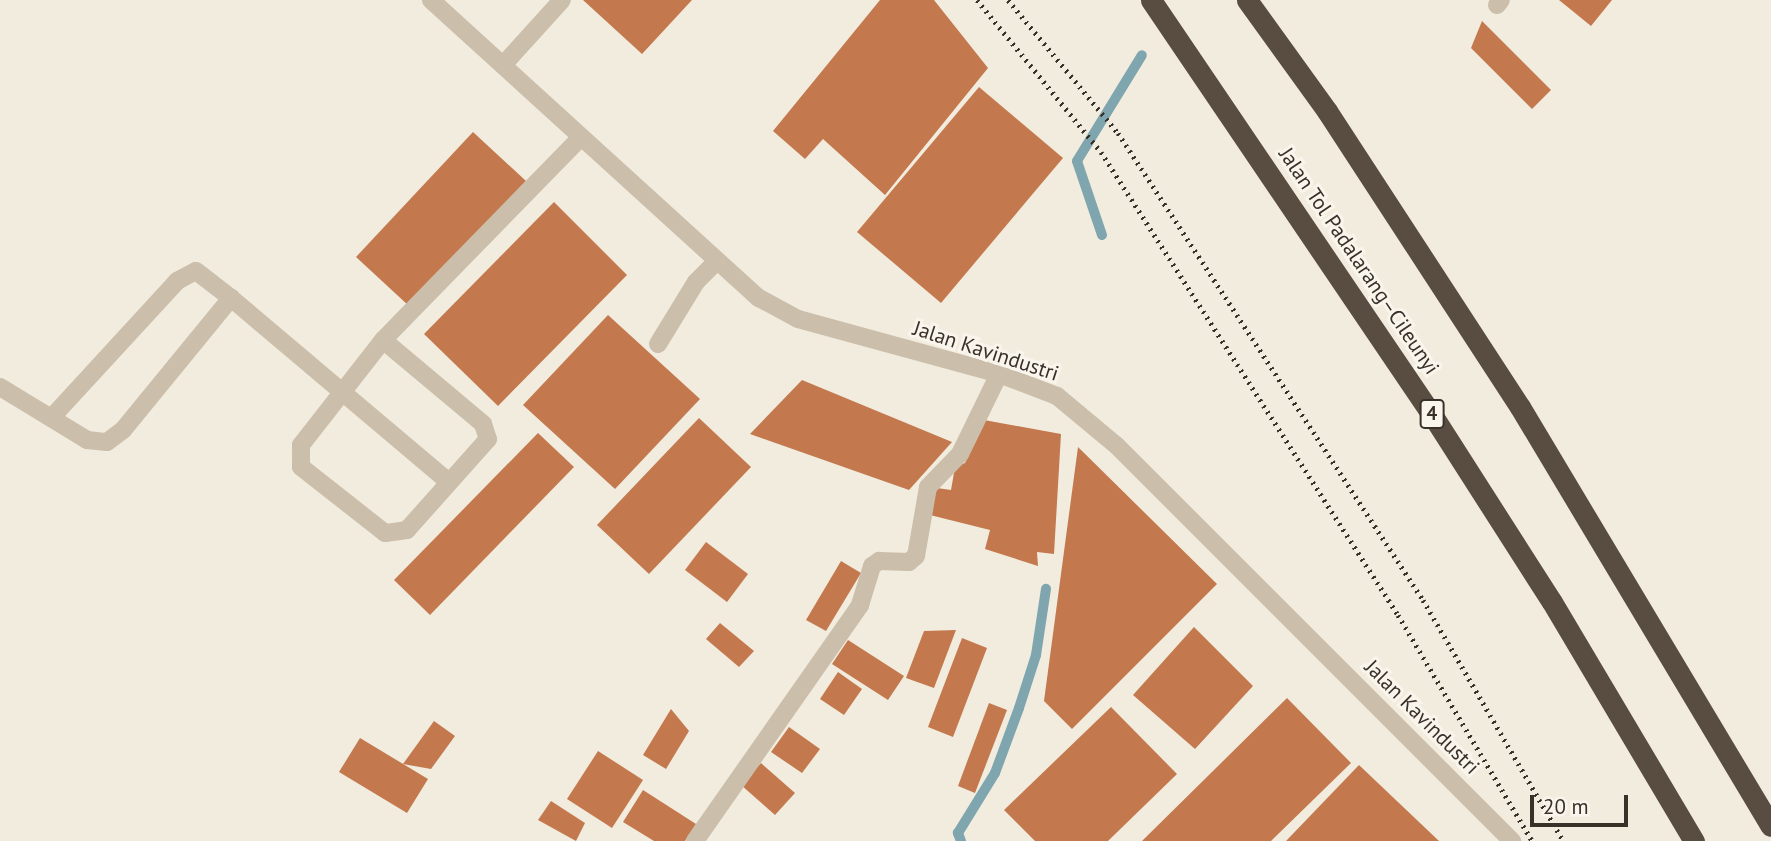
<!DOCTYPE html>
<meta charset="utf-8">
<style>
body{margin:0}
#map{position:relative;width:1771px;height:841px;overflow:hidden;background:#f2ecdf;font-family:"PT Sans",sans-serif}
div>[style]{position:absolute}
.stream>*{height:10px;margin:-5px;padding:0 5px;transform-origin:5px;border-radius:5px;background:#7fa6af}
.building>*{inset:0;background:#c3794d}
.minor>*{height:18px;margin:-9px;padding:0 9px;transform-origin:9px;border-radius:9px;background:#cbbeab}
.highway>*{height:21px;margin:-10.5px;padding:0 10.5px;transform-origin:10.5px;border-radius:10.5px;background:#594c41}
.rail>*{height:5px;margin-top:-2.5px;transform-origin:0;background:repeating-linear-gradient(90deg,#38312a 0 2px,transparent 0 7px)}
span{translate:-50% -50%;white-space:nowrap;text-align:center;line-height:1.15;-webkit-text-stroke:6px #faf5ec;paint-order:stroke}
.shield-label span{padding:2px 5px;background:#faf5ec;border:2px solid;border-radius:5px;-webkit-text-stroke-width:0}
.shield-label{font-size:19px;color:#38312a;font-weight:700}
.street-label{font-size:21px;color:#38312a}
.scale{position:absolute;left:1530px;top:795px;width:98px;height:32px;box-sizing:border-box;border:4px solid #38312a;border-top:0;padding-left:9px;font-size:21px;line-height:24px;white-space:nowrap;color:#38312a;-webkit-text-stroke:5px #faf5ec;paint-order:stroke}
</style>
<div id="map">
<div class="stream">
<i style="left:1102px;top:235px;width:78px;rotate:-108.7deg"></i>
<i style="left:1077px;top:161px;width:124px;rotate:-58.5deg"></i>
<i style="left:961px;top:841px;width:9px;rotate:-111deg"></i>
<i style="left:958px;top:833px;width:70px;rotate:-58.3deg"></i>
<i style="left:995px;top:773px;width:69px;rotate:-69.7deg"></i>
<i style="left:1019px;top:708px;width:56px;rotate:-72.2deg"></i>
<i style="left:1036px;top:655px;width:67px;rotate:-81.4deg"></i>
</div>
<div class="building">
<i style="clip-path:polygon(583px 0,692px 0,642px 54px)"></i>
<i style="clip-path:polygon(880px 0,934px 0,988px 68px,885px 195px,823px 139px,805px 159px,773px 131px)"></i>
<i style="clip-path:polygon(1559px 0,1612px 0,1591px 26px)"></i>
<i style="clip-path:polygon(1482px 21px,1551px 90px,1532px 109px,1471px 48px)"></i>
<i style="clip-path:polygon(979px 87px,1063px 158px,941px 303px,857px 232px)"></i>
<i style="clip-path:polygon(473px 132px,526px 181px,409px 306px,356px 257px)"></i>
<i style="clip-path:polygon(554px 202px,627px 275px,498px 406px,424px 334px)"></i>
<i style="clip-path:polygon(608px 315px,700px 399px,615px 489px,523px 405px)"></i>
<i style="clip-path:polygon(802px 380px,952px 442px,909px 490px,750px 434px)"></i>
<i style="clip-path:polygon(699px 418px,751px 467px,649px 574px,597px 525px)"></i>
<i style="clip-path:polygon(984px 420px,1061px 434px,1054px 554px,1037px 552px,1038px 566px,985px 549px,990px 530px,930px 515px,937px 488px,951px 490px,955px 467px,965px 463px)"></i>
<i style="clip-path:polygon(538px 433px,574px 467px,430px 615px,394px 580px)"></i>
<i style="clip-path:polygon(1078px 447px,1217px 584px,1072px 729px,1044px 701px)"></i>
<i style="clip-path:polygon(706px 542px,748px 574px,727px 602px,685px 570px)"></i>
<i style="clip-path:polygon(841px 561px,861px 573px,826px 631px,806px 620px)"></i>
<i style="clip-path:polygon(720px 623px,754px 651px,739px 667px,706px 639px)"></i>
<i style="clip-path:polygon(1194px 627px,1253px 686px,1195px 749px,1133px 695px)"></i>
<i style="clip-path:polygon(956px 630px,934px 688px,906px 678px,924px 631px)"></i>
<i style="clip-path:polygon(962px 638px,987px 648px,953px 737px,928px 727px)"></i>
<i style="clip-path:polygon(848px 640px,904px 676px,888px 700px,832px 664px)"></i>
<i style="clip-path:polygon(838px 672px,862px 689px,844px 715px,820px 699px)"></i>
<i style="clip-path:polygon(1287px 698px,1351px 763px,1271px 841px,1142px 841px)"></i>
<i style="clip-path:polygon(989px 703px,1007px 710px,975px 793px,958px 786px)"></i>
<i style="clip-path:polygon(1111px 707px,1177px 774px,1108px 841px,1035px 841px,1004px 810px)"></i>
<i style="clip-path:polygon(671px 709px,689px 731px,666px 769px,643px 755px)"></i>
<i style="clip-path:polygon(434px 721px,455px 736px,431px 769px,403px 764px)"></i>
<i style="clip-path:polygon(789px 727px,820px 749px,802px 773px,771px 752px)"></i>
<i style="clip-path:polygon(360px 738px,428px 779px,407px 813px,339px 772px)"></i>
<i style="clip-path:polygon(598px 751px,643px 780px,612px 828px,567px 799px)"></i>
<i style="clip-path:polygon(761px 763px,795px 793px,775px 815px,741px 785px)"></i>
<i style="clip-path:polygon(1359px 765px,1439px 841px,1286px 841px)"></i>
<i style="clip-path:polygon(643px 790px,696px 824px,685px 841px,654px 841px,623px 822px)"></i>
<i style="clip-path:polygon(551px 801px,585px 823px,576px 841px,538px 820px)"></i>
</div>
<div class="minor">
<i style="left:431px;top:0;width:443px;rotate:42.3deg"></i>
<i style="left:759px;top:298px;width:44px;rotate:28.3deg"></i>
<i style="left:798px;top:319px;width:208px;rotate:15.3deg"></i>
<i style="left:999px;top:374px;width:62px;rotate:20.8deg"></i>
<i style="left:1057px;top:396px;width:78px;rotate:39.8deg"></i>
<i style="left:1117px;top:446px;width:559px;rotate:45deg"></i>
<i style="left:1497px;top:5px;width:6px;rotate:-51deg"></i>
<i style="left:504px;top:64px;width:86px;rotate:-47.8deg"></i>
<i style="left:383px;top:340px;width:131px;rotate:40deg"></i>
<i style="left:483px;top:424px;width:16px;rotate:72deg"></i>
<i style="left:488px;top:439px;width:122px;rotate:131.7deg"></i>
<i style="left:407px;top:530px;width:22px;rotate:172deg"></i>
<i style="left:385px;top:533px;width:107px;rotate:-141.8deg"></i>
<i style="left:301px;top:467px;width:22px;rotate:-90deg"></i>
<i style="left:301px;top:445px;width:133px;rotate:-52deg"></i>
<i style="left:383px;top:340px;width:282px;rotate:-45.7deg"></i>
<i style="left:658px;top:344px;width:73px;rotate:-58.5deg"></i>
<i style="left:696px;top:282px;width:28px;rotate:-45deg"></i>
<i style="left:0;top:387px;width:102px;rotate:31.3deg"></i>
<i style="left:87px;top:440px;width:20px;rotate:6deg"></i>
<i style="left:107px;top:442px;width:20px;rotate:-37deg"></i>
<i style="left:123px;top:430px;width:171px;rotate:-50.7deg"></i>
<i style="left:231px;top:298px;width:285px;rotate:40.2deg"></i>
<i style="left:53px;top:416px;width:183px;rotate:-47.4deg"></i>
<i style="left:177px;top:281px;width:21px;rotate:-28deg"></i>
<i style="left:196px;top:271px;width:44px;rotate:37.6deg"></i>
<i style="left:695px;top:841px;width:288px;rotate:-55deg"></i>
<i style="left:860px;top:605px;width:41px;rotate:-72.9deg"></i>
<i style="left:872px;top:566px;width:9px;rotate:-36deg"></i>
<i style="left:879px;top:561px;width:30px;rotate:2deg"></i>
<i style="left:909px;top:562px;width:9px;rotate:-41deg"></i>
<i style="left:916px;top:556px;width:70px;rotate:-80.1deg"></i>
<i style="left:928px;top:487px;width:46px;rotate:-45.9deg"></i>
<i style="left:960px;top:454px;width:89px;rotate:-64deg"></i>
</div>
<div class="highway">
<i style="left:1151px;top:0;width:499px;rotate:55.9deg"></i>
<i style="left:1431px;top:413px;width:224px;rotate:57.4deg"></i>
<i style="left:1552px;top:602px;width:278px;rotate:59.3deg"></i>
<i style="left:1247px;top:0;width:137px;rotate:54.2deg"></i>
<i style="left:1327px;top:111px;width:353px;rotate:56.9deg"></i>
<i style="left:1520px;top:407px;width:488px;rotate:59.1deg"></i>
</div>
<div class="rail">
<i style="left:977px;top:0;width:196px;rotate:50.8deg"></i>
<i style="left:1101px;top:152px;width:550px;rotate:57.32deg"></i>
<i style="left:1398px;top:615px;width:263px;rotate:59.3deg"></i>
<i style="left:1008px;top:0;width:173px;rotate:50.4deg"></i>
<i style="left:1118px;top:133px;width:558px;rotate:56.85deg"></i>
<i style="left:1423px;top:600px;width:279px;rotate:59.8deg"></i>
</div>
<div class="shield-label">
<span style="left:1432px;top:414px">4</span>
</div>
<div class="street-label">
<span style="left:1359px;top:261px;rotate:56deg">Jalan Tol Padalarang–Cileunyi</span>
<span style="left:986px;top:351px;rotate:18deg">Jalan Kavindustri</span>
<span style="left:1422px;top:717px;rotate:45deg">Jalan Kavindustri</span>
</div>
<div class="scale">20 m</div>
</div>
